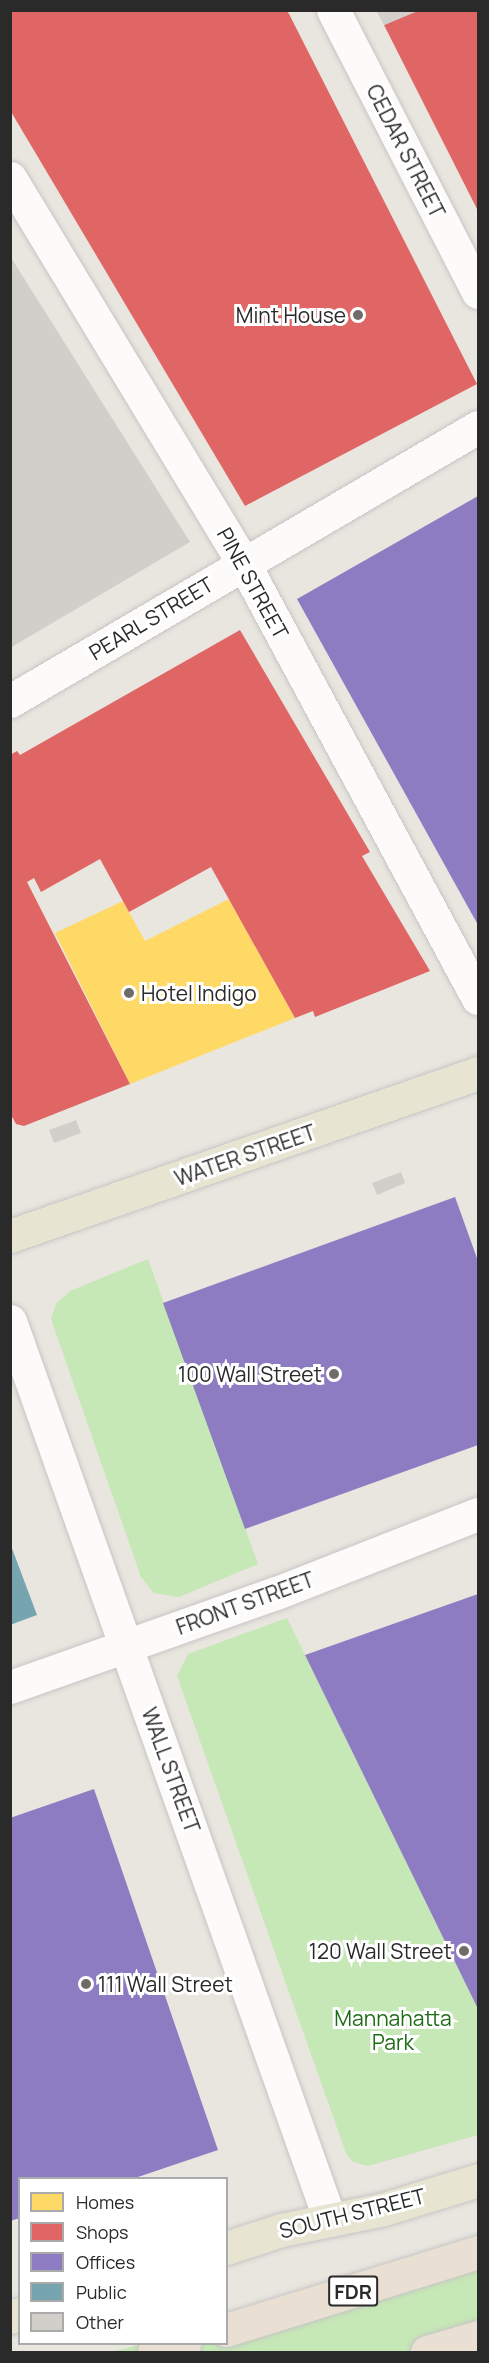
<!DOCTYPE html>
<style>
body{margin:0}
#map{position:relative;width:489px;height:2363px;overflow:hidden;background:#e9e6df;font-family:Manrope,sans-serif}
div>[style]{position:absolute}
.green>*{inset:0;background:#c6e7b6}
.homes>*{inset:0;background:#ffd966}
.shops>*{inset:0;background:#e06666}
.offices>*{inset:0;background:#8e7cc3}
.public>*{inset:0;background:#76a5af}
.building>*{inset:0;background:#d2cfca}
.roads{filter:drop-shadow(0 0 2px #c6c5c5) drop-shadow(0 0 2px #c6c5c5)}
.street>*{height:33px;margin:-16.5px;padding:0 16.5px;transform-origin:16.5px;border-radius:16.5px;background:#fcfbfa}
.primary>*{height:33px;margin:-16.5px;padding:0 16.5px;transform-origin:16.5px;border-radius:16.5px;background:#e7e4d2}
.highway>*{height:33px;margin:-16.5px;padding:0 16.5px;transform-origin:16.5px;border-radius:16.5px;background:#e9dfd3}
.dots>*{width:16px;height:16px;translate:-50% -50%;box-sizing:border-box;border:3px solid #fff;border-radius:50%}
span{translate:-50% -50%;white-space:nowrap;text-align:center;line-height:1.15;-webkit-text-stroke:6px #fff;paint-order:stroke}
.shield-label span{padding:2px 4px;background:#fff;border:2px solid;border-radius:4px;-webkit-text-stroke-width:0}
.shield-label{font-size:20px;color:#2a2a2a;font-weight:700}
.street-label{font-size:21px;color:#2a2a2a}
.poi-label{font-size:21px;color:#2a2a2a}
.right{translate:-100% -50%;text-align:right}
.left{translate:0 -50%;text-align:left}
.park-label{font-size:21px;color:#206b16}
.frame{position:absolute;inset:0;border:12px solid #2a2a2a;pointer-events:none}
.legend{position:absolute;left:18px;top:2177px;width:210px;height:168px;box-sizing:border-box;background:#fff;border:2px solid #aaa;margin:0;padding:8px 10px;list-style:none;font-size:18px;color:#2a2a2a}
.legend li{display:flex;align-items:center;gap:12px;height:30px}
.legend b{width:30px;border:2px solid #aaa}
</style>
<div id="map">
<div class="green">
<i style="clip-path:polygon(148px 1259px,258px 1564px,179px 1597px,154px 1593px,141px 1577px,51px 1319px,56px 1304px,70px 1291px)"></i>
<i style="clip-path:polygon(287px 1618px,478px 2009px,478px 2135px,368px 2166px,353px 2162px,346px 2153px,177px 1676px,188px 1654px)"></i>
<i style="clip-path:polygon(478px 2241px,478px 2352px,112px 2352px,142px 2344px,226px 2344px)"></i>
</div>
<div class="homes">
<i style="clip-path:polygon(229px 899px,295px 1018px,130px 1084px,55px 933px,123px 901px,145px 941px)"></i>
</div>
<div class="shops">
<i style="clip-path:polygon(10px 10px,287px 10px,477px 384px,245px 506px,10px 110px)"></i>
<i style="clip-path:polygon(419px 10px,478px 10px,478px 211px,384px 25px)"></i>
<i style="clip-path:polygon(240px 630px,370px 852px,362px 856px,430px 971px,315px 1017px,313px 1011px,295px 1018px,211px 867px,129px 912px,100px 859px,41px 892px,34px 878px,27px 882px,130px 1084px,24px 1126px,16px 1124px,10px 1113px,10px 755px,17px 751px,20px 755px)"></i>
</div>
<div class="offices">
<i style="clip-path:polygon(478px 496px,478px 925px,297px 599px)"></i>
<i style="clip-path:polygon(455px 1197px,478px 1261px,478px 1445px,245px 1529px,163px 1303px)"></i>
<i style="clip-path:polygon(478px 1594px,478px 2009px,305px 1655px)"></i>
<i style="clip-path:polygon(94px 1789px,218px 2150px,135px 2178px,20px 2178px,20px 2218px,10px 2221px,10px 1818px)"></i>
</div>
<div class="public">
<i style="clip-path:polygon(10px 1543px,37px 1615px,10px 1625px)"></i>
</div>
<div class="building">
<i style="clip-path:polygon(376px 10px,418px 10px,418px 11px,384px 25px)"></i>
<i style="clip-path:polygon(10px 256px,190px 542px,10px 648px)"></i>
<i style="clip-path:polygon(76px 1120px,81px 1133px,54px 1143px,49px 1130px)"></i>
<i style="clip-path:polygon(401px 1172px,405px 1183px,377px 1195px,372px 1183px)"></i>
</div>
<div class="roads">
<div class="street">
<i style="left:333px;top:10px;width:317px;rotate:62.8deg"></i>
<i style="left:10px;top:178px;width:451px;rotate:58.8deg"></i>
<i style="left:244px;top:564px;width:493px;rotate:61.7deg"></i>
<i style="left:10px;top:701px;width:542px;rotate:-30.35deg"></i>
<i style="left:10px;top:1321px;width:954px;rotate:70.41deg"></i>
<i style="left:10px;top:1687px;width:282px;rotate:-19.5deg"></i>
<i style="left:276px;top:1593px;width:217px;rotate:-21.4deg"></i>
</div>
<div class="primary">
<i style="left:10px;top:1236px;width:496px;rotate:-19.2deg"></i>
<i style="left:226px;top:2248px;width:58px;rotate:-18.1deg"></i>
<i style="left:281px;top:2230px;width:105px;rotate:-11.5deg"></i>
<i style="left:384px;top:2209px;width:98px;rotate:-17.1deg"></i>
<i style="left:10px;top:2317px;width:10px;rotate:-17deg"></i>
</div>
<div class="highway">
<i style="left:226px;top:2330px;width:264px;rotate:-17.2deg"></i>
<i style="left:154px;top:2352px;width:31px;rotate:-15deg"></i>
<i style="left:427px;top:2352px;width:53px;rotate:-16.4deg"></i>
</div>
</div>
<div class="dots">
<i style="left:358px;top:315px;background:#6d6c69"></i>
<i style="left:129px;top:993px;background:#6d6c69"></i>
<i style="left:334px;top:1374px;background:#6d6c69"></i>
<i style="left:464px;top:1951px;background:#6d6c69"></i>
<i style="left:86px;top:1984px;background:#6d6c69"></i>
</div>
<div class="shield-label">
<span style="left:353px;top:2291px">FDR</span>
</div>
<div class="street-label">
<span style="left:406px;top:151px;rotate:63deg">CEDAR STREET</span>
<span style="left:253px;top:583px;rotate:61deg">PINE STREET</span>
<span style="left:151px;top:618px;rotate:-31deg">PEARL STREET</span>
<span style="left:245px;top:1155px;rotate:-19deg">WATER STREET</span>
<span style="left:245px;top:1603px;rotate:-20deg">FRONT STREET</span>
<span style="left:171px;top:1770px;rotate:70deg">WALL STREET</span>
<span style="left:352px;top:2213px;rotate:-14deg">SOUTH STREET</span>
</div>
<div class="poi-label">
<span class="right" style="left:346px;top:315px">Mint House</span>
<span class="left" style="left:141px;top:993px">Hotel Indigo</span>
<span class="right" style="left:322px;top:1374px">100 Wall Street</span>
<span class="right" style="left:452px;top:1951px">120 Wall Street</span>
<span class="left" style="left:98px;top:1984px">111 Wall Street</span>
</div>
<div class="park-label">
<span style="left:393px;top:2030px">Mannahatta<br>Park</span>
</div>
<div class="frame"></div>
<ul class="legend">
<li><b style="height:16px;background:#ffd966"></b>Homes</li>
<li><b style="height:16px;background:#e06666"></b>Shops</li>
<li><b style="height:16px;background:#8e7cc3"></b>Offices</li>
<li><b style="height:16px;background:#76a5af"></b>Public</li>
<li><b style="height:16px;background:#d2cfca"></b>Other</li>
</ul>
</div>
